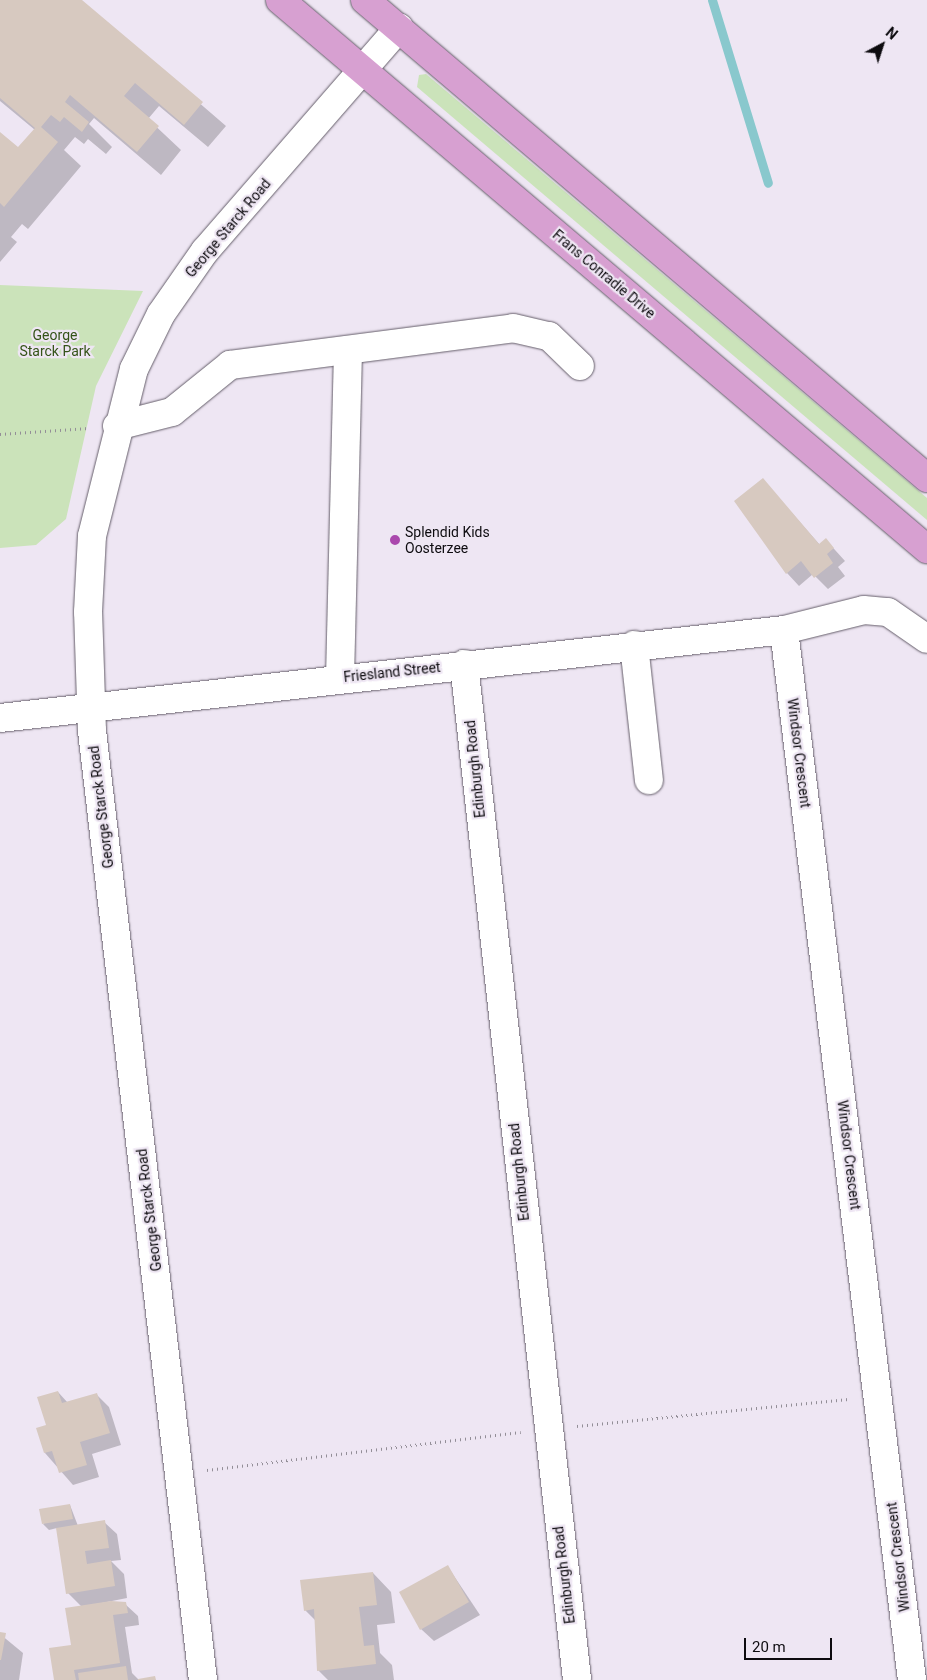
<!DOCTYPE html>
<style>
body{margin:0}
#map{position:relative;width:927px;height:1680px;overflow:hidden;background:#eee6f3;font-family:Roboto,sans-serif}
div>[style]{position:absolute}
.green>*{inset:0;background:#cbe3ba}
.shadow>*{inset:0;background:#0003}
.stream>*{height:9px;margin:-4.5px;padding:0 4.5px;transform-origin:4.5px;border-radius:4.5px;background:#89c8cd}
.building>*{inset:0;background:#d7c9c0}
.path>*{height:3px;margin-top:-1.5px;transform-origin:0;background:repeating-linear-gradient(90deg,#938e97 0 1px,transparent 0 5px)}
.roads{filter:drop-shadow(0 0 1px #655e6a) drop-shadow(0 0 1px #655e6a)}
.minor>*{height:28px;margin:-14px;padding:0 14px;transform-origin:14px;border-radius:14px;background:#fff}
.major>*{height:28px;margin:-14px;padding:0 14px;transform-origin:14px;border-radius:14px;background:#d7a0d1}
.dots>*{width:14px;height:14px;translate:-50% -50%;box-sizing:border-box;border:2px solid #eee6f3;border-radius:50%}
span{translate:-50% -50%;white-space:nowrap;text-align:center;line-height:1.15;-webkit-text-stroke:4.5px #eee6f3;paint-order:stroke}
.street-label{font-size:14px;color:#0d0b0f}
.park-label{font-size:14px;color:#345318}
.poi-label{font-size:14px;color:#0d0b0f}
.left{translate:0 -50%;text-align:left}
.north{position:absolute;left:857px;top:20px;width:50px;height:50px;-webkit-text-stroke:4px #eee6f3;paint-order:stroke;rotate:40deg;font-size:14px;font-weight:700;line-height:20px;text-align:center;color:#0d0b0f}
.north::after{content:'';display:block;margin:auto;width:18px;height:22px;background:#0d0b0f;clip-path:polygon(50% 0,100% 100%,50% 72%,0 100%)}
.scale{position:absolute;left:744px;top:1638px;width:88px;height:22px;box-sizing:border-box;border:2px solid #0d0b0f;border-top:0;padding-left:6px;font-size:15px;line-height:18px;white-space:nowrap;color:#0d0b0f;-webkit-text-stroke:4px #eee6f3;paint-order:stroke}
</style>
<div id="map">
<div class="green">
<i style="clip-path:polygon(426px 74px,927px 498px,927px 520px,417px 87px,419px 75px)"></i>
<i style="clip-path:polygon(0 285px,143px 291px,96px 386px,66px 519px,36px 545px,0 548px)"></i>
</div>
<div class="shadow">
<i style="clip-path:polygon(0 0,80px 0,226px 126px,208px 147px,159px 106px,148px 119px,181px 150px,161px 175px,94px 118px,89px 124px,112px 147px,106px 154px,88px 139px,84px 144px,75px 137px,64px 150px,81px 166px,28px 229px,22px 224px,11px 237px,17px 242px,0 262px,0 133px,19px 149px,35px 130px,0 101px)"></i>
<i style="clip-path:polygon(763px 480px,820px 545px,826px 540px,845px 561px,838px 567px,845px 576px,828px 589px,813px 574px,799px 586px,787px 573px)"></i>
<i style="clip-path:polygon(58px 1392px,68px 1403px,97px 1395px,109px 1407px,121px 1445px,92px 1454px,99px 1477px,73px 1485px,45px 1453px)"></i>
<i style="clip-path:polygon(70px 1505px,78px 1526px,104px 1522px,117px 1534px,121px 1560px,111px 1561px,124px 1574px,127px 1598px,82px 1607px,125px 1604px,138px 1616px,139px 1625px,125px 1627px,132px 1673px,139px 1680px,157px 1680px,55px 1680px,72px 1646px,82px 1607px,68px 1593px,57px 1528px,49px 1530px,43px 1524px)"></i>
<i style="clip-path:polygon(448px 1567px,480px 1615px,434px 1641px,421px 1629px)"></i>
<i style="clip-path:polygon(373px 1573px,391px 1592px,395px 1623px,377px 1625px,380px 1653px,392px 1665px,394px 1680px,328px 1680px,318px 1670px,316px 1621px,305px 1610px)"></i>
<i style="clip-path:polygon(0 1634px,23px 1653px,19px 1680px,0 1680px)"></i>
</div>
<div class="stream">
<i style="left:712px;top:0;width:191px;rotate:73deg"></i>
</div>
<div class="building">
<i style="clip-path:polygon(0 0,82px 0,203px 102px,184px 125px,135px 83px,124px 96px,159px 126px,137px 152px,70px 95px,65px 102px,89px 122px,82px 132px,64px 117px,60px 122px,51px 115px,41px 127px,58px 142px,4px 207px,0 203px,0 132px,18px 147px,35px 128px,0 98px)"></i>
<i style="clip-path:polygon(763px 478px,819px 544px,826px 538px,834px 548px,827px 554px,833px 563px,814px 578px,801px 561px,786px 574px,734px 501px)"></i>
<i style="clip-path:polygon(58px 1391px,62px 1403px,97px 1393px,110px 1433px,80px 1442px,87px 1465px,59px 1473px,52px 1451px,44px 1453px,36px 1428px,46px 1425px,37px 1397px)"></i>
<i style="clip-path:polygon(70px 1504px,73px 1519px,42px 1524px,39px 1509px)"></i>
<i style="clip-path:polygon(105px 1520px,109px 1548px,85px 1551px,87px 1564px,111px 1560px,115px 1586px,66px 1594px,56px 1528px)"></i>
<i style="clip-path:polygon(448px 1565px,469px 1602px,420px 1630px,399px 1592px)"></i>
<i style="clip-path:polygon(373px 1572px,377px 1605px,359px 1607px,364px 1646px,374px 1645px,376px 1664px,317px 1671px,314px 1609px,304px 1611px,300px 1580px)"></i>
<i style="clip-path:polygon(111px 1601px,126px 1602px,128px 1613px,113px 1615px,120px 1663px,74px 1670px,76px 1680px,54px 1680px,49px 1648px,71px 1645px,65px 1608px)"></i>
<i style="clip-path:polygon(0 1632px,6px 1633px,1px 1660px,0 1660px)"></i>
<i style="clip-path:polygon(126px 1666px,128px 1680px,79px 1680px,78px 1673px)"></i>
<i style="clip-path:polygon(155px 1676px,156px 1680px,138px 1680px,138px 1679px)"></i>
</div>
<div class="path">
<i style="left:0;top:434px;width:89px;rotate:-3.9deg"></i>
<i style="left:577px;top:1426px;width:273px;rotate:-5.7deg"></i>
<i style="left:207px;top:1470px;width:316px;rotate:-6.9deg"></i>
</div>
<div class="roads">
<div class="minor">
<i style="left:117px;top:426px;width:57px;rotate:-14.3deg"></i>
<i style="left:172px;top:412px;width:75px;rotate:-39deg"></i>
<i style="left:230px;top:365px;width:285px;rotate:-7.4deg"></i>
<i style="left:513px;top:328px;width:37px;rotate:13deg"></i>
<i style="left:549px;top:336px;width:43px;rotate:44.1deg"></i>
<i style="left:784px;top:630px;width:1058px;rotate:83.05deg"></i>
<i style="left:634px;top:645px;width:136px;rotate:83.7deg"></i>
<i style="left:464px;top:664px;width:1022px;rotate:83.65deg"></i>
<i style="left:340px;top:678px;width:328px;rotate:-88.6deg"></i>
<i style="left:0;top:718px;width:789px;rotate:-6.4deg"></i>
<i style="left:784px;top:630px;width:82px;rotate:-14deg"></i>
<i style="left:864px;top:610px;width:24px;rotate:5deg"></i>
<i style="left:888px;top:612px;width:47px;rotate:34.7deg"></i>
<i style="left:203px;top:1680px;width:955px;rotate:-96.67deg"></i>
<i style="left:92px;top:731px;width:119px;rotate:-91.9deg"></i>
<i style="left:88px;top:612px;width:76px;rotate:-87deg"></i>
<i style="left:92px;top:536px;width:172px;rotate:-75.9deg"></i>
<i style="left:134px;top:369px;width:61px;rotate:-63.9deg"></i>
<i style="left:161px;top:314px;width:77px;rotate:-55.1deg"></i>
<i style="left:205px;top:251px;width:296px;rotate:-49deg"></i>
</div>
<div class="major">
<i style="left:280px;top:0;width:849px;rotate:40.32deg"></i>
<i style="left:365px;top:0;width:738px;rotate:40.38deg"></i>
</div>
</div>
<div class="dots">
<i style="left:395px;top:540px;background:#aa47ad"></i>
</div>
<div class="street-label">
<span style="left:228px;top:228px;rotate:-50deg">George Starck Road</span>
<span style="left:604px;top:274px;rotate:40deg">Frans Conradie Drive</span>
<span style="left:392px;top:672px;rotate:-6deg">Friesland Street</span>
<span style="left:799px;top:753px;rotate:83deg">Windsor Crescent</span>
<span style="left:475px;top:769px;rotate:-96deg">Edinburgh Road</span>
<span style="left:101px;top:807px;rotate:-97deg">George Starck Road</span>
<span style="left:849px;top:1155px;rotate:83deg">Windsor Crescent</span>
<span style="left:519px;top:1172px;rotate:-96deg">Edinburgh Road</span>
<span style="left:149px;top:1210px;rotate:-97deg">George Starck Road</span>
<span style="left:898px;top:1557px;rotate:-97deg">Windsor Crescent</span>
<span style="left:564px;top:1575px;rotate:-97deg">Edinburgh Road</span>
</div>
<div class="park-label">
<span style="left:55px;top:343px">George<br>Starck Park</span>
</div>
<div class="poi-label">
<span class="left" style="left:405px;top:540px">Splendid Kids<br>Oosterzee</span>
</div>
<div class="north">N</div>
<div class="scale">20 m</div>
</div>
